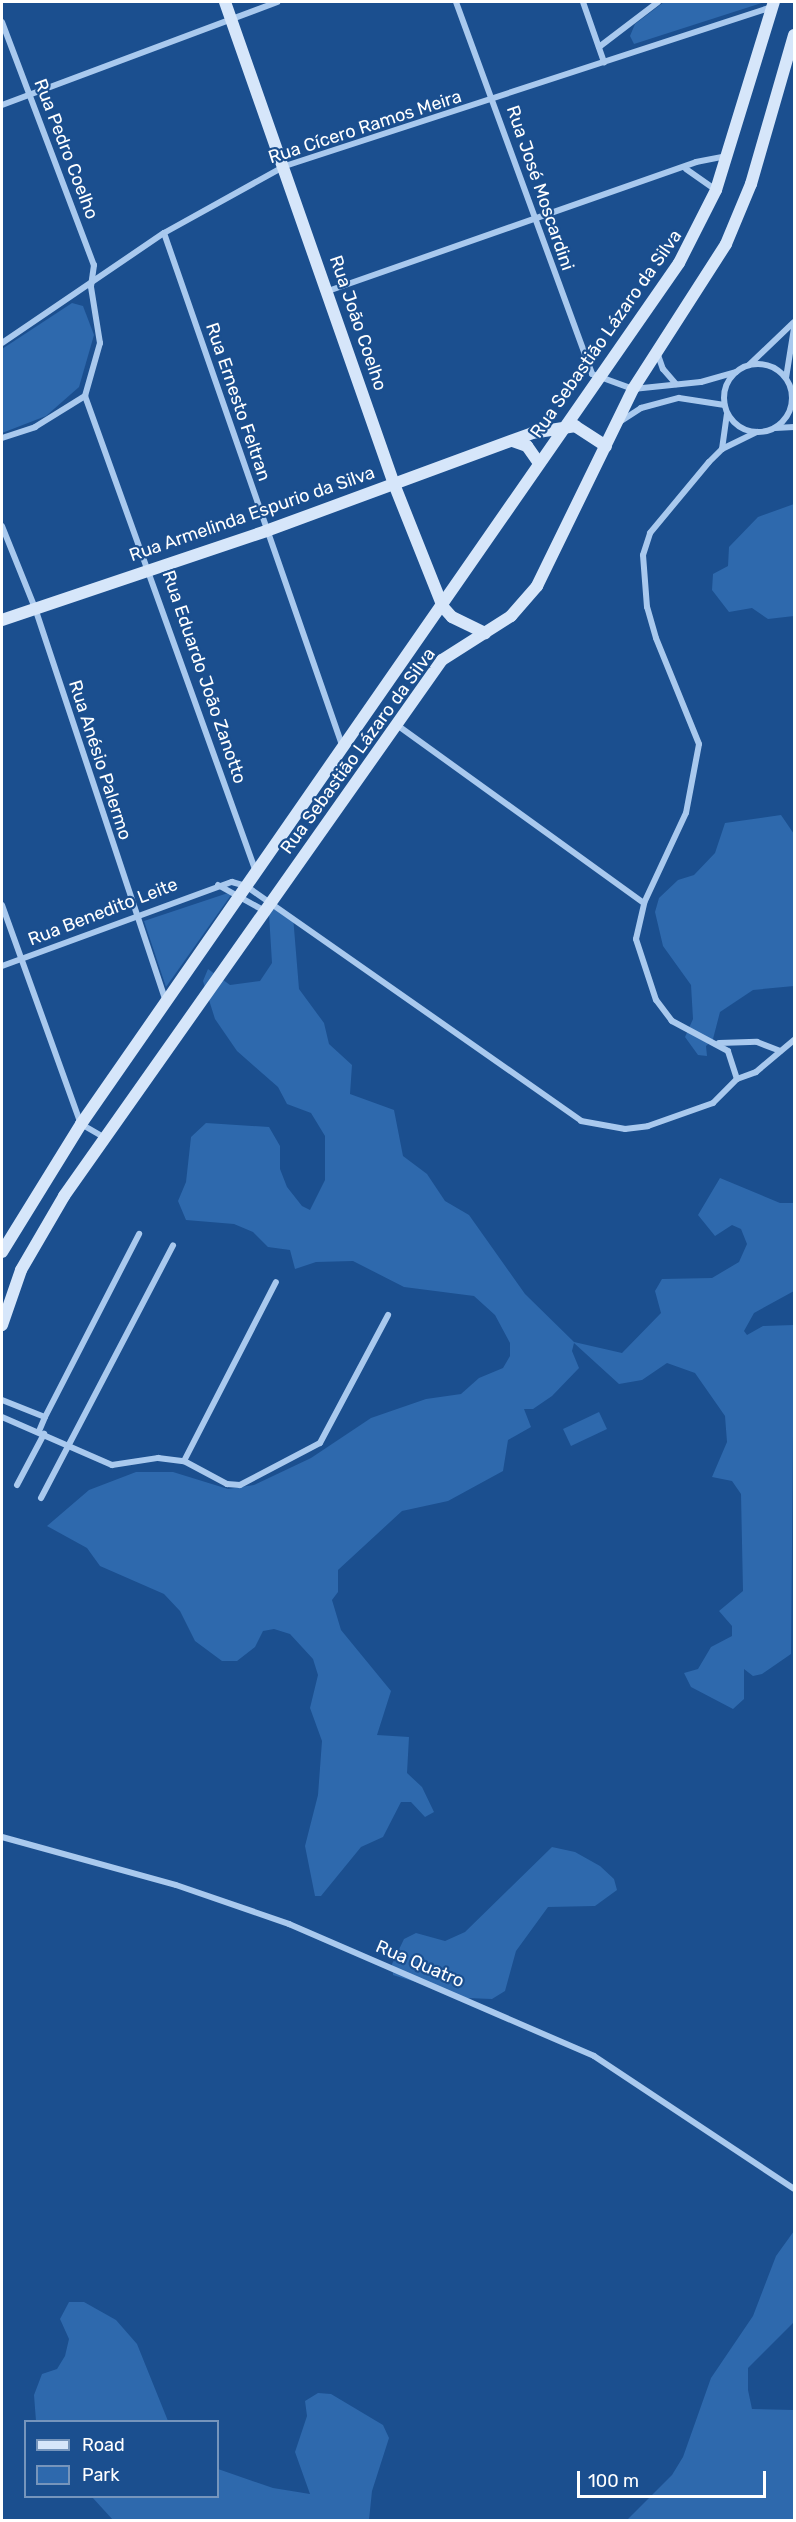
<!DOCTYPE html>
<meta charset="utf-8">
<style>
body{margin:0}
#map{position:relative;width:796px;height:2522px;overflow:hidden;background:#1b4f8f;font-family:Rubik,sans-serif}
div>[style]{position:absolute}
.green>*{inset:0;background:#2e69ad}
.street>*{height:6px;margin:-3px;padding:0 3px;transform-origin:3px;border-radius:3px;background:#a9c9ee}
.street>.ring{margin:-3px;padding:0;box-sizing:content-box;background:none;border:6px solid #a9c9ee;border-radius:50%}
.secondary>*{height:12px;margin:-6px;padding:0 6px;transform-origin:6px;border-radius:6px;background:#d6e6fa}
span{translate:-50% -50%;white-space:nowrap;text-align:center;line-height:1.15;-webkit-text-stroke:4.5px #1b4f8f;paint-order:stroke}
.street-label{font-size:18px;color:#fff}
.frame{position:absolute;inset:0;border:3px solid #fff;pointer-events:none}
.legend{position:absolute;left:24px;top:2420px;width:195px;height:78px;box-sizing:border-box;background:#1b4f8f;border:2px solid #7695bc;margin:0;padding:8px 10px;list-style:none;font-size:18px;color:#fff}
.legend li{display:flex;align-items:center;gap:12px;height:30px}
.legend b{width:30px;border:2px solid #7695bc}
.scale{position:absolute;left:577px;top:2471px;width:189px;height:27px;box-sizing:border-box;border:3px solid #fff;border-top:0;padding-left:8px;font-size:18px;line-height:21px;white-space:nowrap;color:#fff;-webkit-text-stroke:4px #1b4f8f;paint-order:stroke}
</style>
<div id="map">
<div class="green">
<i style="clip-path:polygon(664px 2px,765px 2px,634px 44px,630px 36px,635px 24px)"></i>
<i style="clip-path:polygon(72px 303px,83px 306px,94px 335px,79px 387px,46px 416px,2px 433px,2px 349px)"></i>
<i style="clip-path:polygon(794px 504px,794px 616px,768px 619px,752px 608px,729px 612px,712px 590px,713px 574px,728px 566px,729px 547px,758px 517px)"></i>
<i style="clip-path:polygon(781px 815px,794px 834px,794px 986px,753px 990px,720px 1012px,713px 1039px,706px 1046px,707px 1056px,698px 1055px,685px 1037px,693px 1019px,691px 985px,663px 946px,655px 912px,659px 898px,678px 880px,694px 875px,715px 853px,725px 823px)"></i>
<i style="clip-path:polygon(228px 893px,231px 895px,166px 987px,144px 921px)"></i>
<i style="clip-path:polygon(274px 908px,293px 916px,299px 989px,324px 1023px,329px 1044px,352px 1065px,350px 1094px,394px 1110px,403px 1156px,427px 1174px,445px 1201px,469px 1215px,525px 1294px,574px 1342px,622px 1353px,661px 1313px,655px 1291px,662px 1279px,712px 1278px,739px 1262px,747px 1244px,741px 1229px,732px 1225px,715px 1236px,698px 1215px,720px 1178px,780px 1203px,794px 1203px,794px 1291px,754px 1313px,744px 1331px,747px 1335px,763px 1326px,794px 1325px,791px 1654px,762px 1674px,753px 1676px,744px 1669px,744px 1699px,733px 1709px,691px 1687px,684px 1673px,698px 1669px,711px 1647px,732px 1636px,732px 1626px,719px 1611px,743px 1591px,741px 1494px,732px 1481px,712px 1477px,727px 1442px,725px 1416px,695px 1373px,667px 1363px,642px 1380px,619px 1384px,574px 1343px,572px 1351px,579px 1368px,552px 1396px,533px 1409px,524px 1409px,531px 1427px,508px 1440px,503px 1471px,448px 1501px,402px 1511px,338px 1570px,338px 1592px,332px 1600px,341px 1630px,391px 1691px,377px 1735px,409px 1737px,407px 1773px,422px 1787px,434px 1812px,425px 1817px,411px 1802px,401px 1802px,383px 1837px,361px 1847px,321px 1896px,315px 1896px,305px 1846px,318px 1795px,322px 1741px,310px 1708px,318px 1675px,313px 1659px,290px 1634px,274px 1629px,263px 1631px,255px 1647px,237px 1661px,222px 1661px,195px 1641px,180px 1611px,164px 1594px,100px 1566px,87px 1548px,47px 1526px,89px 1490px,136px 1472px,173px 1472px,228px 1489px,254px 1485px,311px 1458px,371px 1418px,426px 1399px,461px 1394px,479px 1378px,503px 1368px,510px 1356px,510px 1343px,495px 1315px,474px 1296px,404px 1287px,353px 1261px,316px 1262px,295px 1269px,290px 1250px,268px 1247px,253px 1232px,234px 1224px,186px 1220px,178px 1201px,186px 1182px,191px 1137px,206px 1123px,269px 1127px,280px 1146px,280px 1169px,287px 1187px,302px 1206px,310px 1210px,325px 1180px,325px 1136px,311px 1113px,287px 1104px,278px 1087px,237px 1051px,215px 1019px,203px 981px,208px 969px,230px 985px,260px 981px,272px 963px,269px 914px)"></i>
<i style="clip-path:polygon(599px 1412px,607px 1429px,571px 1446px,563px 1429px)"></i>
<i style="clip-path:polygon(552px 1847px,575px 1852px,600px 1866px,614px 1879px,617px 1890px,595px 1906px,548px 1907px,516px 1951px,505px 1991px,492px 1999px,467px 1998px,393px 1975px,392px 1964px,404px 1939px,416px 1933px,445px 1941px,465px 1932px)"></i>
<i style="clip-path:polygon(794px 2231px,794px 2322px,748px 2368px,748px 2390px,752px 2409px,794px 2410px,794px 2520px,627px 2520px,672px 2475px,683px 2457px,711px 2378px,753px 2316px,776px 2256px)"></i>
<i style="clip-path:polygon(69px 2302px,84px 2302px,116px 2320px,137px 2344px,168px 2421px,36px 2421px,34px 2395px,42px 2374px,57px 2369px,65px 2356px,69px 2339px,60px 2319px)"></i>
<i style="clip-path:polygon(318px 2393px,331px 2394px,383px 2425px,389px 2438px,372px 2491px,369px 2520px,113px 2520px,92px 2497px,218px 2496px,218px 2469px,273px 2488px,310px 2494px,295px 2452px,307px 2416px,305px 2401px)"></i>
</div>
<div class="street">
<i style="left:456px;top:2px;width:396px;rotate:69.9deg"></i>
<i style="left:592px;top:374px;width:44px;rotate:20.1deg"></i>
<i style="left:633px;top:389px;width:68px;rotate:-5.9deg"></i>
<i style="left:701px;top:382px;width:36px;rotate:-16deg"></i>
<i style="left:583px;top:2px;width:64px;rotate:70.7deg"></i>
<i style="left:2px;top:22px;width:260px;rotate:69.3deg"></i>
<i style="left:94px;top:265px;width:22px;rotate:98deg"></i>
<i style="left:91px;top:287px;width:57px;rotate:80.9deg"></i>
<i style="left:100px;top:343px;width:55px;rotate:105.8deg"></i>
<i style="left:85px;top:396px;width:506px;rotate:70.24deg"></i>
<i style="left:599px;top:47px;width:74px;rotate:-37.3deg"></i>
<i style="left:2px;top:105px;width:294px;rotate:-20.5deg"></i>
<i style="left:686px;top:169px;width:37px;rotate:35deg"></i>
<i style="left:164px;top:233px;width:545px;rotate:70.83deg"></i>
<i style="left:328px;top:291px;width:390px;rotate:-19.3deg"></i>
<i style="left:696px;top:162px;width:32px;rotate:-11deg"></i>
<i style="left:2px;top:343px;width:196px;rotate:-34.2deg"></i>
<i style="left:164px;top:233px;width:138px;rotate:-29deg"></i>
<i style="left:285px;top:166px;width:512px;rotate:-18.08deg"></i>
<i style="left:657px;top:352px;width:18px;rotate:71deg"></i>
<i style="left:663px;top:369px;width:20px;rotate:49deg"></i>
<i class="ring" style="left:724px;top:364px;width:62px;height:62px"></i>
<i style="left:749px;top:365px;width:62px;rotate:-43.7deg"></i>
<i style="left:786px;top:378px;width:51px;rotate:-80.9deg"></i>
<i style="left:621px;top:421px;width:24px;rotate:-33deg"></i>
<i style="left:641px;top:408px;width:39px;rotate:-15deg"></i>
<i style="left:679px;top:398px;width:46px;rotate:8.8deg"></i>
<i style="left:775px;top:428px;width:19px;rotate:-3deg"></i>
<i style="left:2px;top:438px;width:35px;rotate:-18deg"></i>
<i style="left:35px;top:427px;width:59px;rotate:-31.8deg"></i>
<i style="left:722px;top:449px;width:35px;rotate:-82deg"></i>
<i style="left:2px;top:526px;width:88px;rotate:68.1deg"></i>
<i style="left:35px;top:608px;width:415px;rotate:71.6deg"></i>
<i style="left:397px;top:725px;width:304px;rotate:35.8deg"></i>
<i style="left:218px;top:885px;width:54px;rotate:29deg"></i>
<i style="left:2px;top:905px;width:233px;rotate:70.2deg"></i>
<i style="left:81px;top:1124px;width:28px;rotate:30deg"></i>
<i style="left:2px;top:966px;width:245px;rotate:-20.1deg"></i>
<i style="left:232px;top:882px;width:15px;rotate:16deg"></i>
<i style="left:246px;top:886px;width:409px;rotate:35deg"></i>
<i style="left:581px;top:1121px;width:45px;rotate:10.3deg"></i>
<i style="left:625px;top:1129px;width:23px;rotate:-7deg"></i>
<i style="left:648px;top:1126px;width:69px;rotate:-19.5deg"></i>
<i style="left:713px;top:1103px;width:34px;rotate:-45deg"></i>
<i style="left:737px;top:1079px;width:29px;rotate:-108deg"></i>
<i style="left:728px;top:1051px;width:64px;rotate:-151.8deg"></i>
<i style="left:672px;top:1021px;width:26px;rotate:-127deg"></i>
<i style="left:656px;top:1000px;width:64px;rotate:-108.2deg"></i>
<i style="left:636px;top:939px;width:37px;rotate:-77deg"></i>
<i style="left:644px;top:903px;width:99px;rotate:-65deg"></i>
<i style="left:686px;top:813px;width:70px;rotate:-79.3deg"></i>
<i style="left:699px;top:744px;width:114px;rotate:-112.1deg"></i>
<i style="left:656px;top:638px;width:32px;rotate:-106deg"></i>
<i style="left:647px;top:607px;width:52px;rotate:-94.4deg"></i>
<i style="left:643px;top:555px;width:23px;rotate:-72deg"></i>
<i style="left:650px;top:533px;width:92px;rotate:-50.3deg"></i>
<i style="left:709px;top:462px;width:18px;rotate:-45deg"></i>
<i style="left:722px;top:449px;width:39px;rotate:-26deg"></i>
<i style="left:719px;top:1043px;width:38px;rotate:-2deg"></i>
<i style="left:757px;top:1042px;width:25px;rotate:21deg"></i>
<i style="left:737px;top:1079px;width:20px;rotate:-20deg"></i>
<i style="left:756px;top:1072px;width:50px;rotate:-40.1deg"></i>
<i style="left:2px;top:1400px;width:46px;rotate:21.6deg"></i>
<i style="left:45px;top:1417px;width:15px;rotate:113deg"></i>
<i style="left:2px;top:1417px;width:120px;rotate:23.6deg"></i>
<i style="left:112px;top:1465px;width:47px;rotate:-8.7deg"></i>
<i style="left:158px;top:1458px;width:26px;rotate:7deg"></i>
<i style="left:184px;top:1461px;width:49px;rotate:28.1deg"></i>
<i style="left:227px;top:1484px;width:13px;rotate:4deg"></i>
<i style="left:240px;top:1485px;width:90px;rotate:-27.7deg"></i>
<i style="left:320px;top:1443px;width:145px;rotate:-62deg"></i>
<i style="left:45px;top:1417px;width:206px;rotate:-62.8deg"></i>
<i style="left:184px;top:1461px;width:201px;rotate:-62.8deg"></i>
<i style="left:17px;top:1485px;width:58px;rotate:-62.1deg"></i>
<i style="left:41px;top:1498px;width:285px;rotate:-62.4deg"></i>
<i style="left:2px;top:1837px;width:180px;rotate:15.4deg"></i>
<i style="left:176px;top:1885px;width:120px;rotate:19deg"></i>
<i style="left:289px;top:1924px;width:332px;rotate:23.4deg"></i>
<i style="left:594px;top:2056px;width:240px;rotate:33.6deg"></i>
</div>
<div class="secondary">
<i style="left:225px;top:2px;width:511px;rotate:70.68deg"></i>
<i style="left:394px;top:484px;width:132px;rotate:68.3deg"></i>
<i style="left:443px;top:607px;width:13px;rotate:48deg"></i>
<i style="left:452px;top:617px;width:37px;rotate:26deg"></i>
<i style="left:513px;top:441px;width:15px;rotate:20deg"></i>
<i style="left:527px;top:446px;width:21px;rotate:55deg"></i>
<i style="left:2px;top:620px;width:279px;rotate:-18.6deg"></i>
<i style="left:266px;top:531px;width:283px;rotate:-20.2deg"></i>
<i style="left:532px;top:433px;width:44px;rotate:-9.2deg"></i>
<i style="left:575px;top:426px;width:37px;rotate:33deg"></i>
<i style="left:2px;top:1252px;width:150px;rotate:-58.3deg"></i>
<i style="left:81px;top:1124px;width:1048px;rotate:-55.22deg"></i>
<i style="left:679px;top:263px;width:82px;rotate:-63.1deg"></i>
<i style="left:716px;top:190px;width:197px;rotate:-72.9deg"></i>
<i style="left:2px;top:1325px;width:58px;rotate:-70.9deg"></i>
<i style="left:21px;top:1270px;width:86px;rotate:-59.8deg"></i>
<i style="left:64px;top:1196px;width:656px;rotate:-54.81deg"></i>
<i style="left:442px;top:660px;width:82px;rotate:-32.5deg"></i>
<i style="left:511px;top:616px;width:40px;rotate:-49deg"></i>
<i style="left:537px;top:586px;width:219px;rotate:-64deg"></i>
<i style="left:633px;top:389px;width:172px;rotate:-57.3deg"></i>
<i style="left:726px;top:244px;width:65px;rotate:-67.4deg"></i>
<i style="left:751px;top:184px;width:155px;rotate:-73.9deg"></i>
</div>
<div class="street-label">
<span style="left:365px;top:127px;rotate:-18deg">Rua Cícero Ramos Meira</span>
<span style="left:66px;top:149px;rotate:69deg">Rua Pedro Coelho</span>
<span style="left:540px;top:188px;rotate:71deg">Rua José Moscardini</span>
<span style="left:358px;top:323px;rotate:71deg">Rua João Coelho</span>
<span style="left:606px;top:334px;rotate:-55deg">Rua Sebastião Lázaro da Silva</span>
<span style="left:238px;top:402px;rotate:71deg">Rua Ernesto Feltran</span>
<span style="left:252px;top:514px;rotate:-19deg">Rua Armelinda Espurio da Silva</span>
<span style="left:204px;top:677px;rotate:71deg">Rua Eduardo João Zanotto</span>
<span style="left:358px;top:751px;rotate:-54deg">Rua Sebastião Lázaro da Silva</span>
<span style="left:100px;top:760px;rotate:72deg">Rua Anésio Palermo</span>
<span style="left:103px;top:912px;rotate:-21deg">Rua Benedito Leite</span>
<span style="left:420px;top:1964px;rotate:23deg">Rua Quatro</span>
</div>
<div class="frame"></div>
<ul class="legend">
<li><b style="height:8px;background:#d6e6fa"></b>Road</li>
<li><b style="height:16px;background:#2e69ad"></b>Park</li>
</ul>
<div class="scale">100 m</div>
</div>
